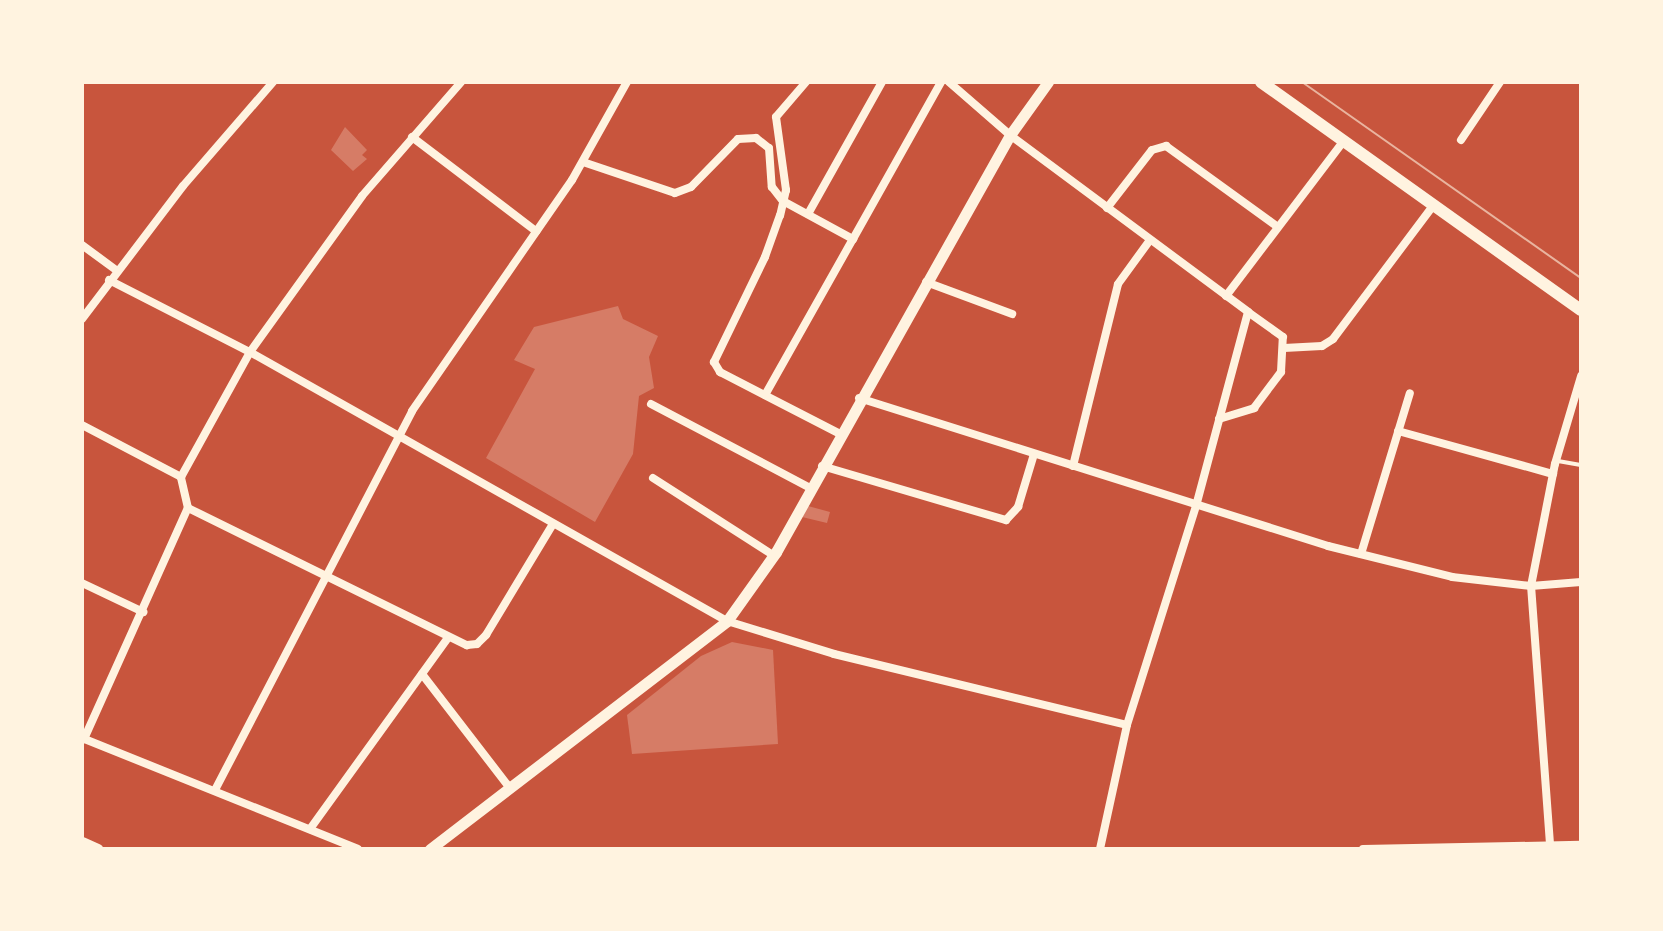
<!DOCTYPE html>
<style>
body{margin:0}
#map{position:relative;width:1663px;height:931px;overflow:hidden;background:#c8553d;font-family:"Roboto Serif",serif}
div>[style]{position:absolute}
.building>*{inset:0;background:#d67c66}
.service>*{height:4px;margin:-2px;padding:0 2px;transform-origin:2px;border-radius:2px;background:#fff3e0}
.minor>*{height:8px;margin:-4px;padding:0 4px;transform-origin:4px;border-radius:4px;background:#fff3e0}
.tertiary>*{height:11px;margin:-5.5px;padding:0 5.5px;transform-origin:5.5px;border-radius:5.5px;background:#fff3e0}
.secondary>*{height:12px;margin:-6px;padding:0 6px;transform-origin:6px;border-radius:6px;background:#fff3e0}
.tram>*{height:2px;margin:-1px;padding:0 1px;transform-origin:1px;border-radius:1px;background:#e9b49f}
span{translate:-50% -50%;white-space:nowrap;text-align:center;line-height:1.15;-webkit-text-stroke:8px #fff3e0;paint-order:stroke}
.frame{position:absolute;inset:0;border:84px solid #fff3e0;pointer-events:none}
</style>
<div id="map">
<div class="building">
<i style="clip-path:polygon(345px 127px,367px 150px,362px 155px,367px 159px,353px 171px,331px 150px)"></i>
<i style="clip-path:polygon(618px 306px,623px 319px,658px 336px,649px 357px,654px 388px,639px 396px,633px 454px,595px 522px,486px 458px,535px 369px,514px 360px,534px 327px)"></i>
<i style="clip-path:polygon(808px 506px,830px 512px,827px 523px,802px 517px)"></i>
<i style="clip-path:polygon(732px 642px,773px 650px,778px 744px,632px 754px,627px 715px,701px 656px)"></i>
</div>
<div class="service">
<i style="left:1558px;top:461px;width:23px;rotate:10deg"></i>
</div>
<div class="minor">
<i style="left:806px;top:82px;width:46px;rotate:130.6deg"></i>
<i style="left:776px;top:117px;width:74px;rotate:82.2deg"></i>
<i style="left:786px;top:190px;width:26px;rotate:103deg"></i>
<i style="left:780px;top:215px;width:45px;rotate:109.7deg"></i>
<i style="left:765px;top:257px;width:117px;rotate:115.9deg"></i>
<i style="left:714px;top:362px;width:12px;rotate:59deg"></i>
<i style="left:720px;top:372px;width:135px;rotate:27.3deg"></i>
<i style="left:949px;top:82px;width:81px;rotate:41deg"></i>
<i style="left:1010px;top:135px;width:297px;rotate:36.6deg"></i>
<i style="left:1248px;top:312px;width:201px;rotate:105deg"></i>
<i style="left:1196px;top:506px;width:230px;rotate:107.5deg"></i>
<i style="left:1127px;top:725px;width:127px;rotate:102.3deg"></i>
<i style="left:412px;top:137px;width:156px;rotate:37.2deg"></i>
<i style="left:1461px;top:140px;width:70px;rotate:-56.1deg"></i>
<i style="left:583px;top:162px;width:97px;rotate:18.6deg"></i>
<i style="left:675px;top:193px;width:17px;rotate:-21deg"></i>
<i style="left:691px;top:187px;width:67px;rotate:-45.6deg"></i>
<i style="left:738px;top:139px;width:18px;rotate:-3deg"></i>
<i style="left:756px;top:138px;width:16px;rotate:38deg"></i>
<i style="left:769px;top:148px;width:39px;rotate:86deg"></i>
<i style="left:772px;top:187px;width:18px;rotate:52deg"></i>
<i style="left:783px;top:201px;width:80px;rotate:28.5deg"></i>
<i style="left:853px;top:239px;width:180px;rotate:-60.7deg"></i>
<i style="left:1107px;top:208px;width:73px;rotate:-52.2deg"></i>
<i style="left:1152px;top:150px;width:15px;rotate:-16deg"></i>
<i style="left:1166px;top:146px;width:138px;rotate:35.9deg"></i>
<i style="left:808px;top:214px;width:151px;rotate:-60.7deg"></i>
<i style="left:82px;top:245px;width:42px;rotate:36.3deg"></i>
<i style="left:109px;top:280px;width:158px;rotate:27.1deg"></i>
<i style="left:250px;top:352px;width:548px;rotate:29.42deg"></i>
<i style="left:727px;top:621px;width:112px;rotate:17.1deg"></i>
<i style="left:834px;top:654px;width:301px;rotate:13.6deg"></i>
<i style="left:926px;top:282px;width:92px;rotate:20.4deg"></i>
<i style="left:1226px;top:296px;width:193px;rotate:-52.8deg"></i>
<i style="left:82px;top:319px;width:167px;rotate:-52.8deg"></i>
<i style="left:183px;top:186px;width:138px;rotate:-49.1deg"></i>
<i style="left:1284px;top:348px;width:38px;rotate:-3deg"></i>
<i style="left:1322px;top:346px;width:13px;rotate:-32deg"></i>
<i style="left:1333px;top:339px;width:166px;rotate:-53.1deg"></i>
<i style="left:765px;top:395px;width:179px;rotate:-60.6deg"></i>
<i style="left:859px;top:398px;width:492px;rotate:17.5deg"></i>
<i style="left:1328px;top:546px;width:128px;rotate:14deg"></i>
<i style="left:1452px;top:577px;width:80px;rotate:6.5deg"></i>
<i style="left:1531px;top:586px;width:50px;rotate:-4.6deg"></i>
<i style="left:651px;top:404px;width:180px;rotate:27.8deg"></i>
<i style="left:1219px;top:419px;width:37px;rotate:-17deg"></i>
<i style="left:1254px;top:408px;width:45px;rotate:-53.1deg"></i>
<i style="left:1281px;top:372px;width:35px;rotate:-87deg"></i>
<i style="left:1283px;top:337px;width:43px;rotate:-144.5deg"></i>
<i style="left:82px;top:425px;width:112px;rotate:27.7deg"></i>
<i style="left:1398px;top:431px;width:161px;rotate:15.5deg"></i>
<i style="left:822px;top:466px;width:192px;rotate:16.4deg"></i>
<i style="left:1006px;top:520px;width:18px;rotate:-47deg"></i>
<i style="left:1018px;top:507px;width:55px;rotate:-73.2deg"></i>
<i style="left:1073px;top:466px;width:187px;rotate:-76.1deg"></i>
<i style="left:1118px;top:284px;width:54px;rotate:-54deg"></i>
<i style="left:653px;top:478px;width:143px;rotate:32.7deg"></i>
<i style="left:188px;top:508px;width:311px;rotate:26.2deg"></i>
<i style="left:467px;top:645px;width:10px;rotate:-6deg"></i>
<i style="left:477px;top:644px;width:13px;rotate:-45deg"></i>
<i style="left:486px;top:635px;width:130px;rotate:-58.9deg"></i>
<i style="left:1361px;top:554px;width:168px;rotate:-73.1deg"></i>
<i style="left:82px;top:583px;width:68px;rotate:25.4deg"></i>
<i style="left:422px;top:674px;width:143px;rotate:52.4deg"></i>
<i style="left:82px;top:738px;width:297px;rotate:21.9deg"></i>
<i style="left:84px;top:739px;width:253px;rotate:-65.8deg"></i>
<i style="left:188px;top:508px;width:32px;rotate:-103deg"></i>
<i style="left:181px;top:477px;width:143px;rotate:-61.1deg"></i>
<i style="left:250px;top:352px;width:192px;rotate:-54.3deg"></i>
<i style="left:362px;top:196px;width:151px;rotate:-49deg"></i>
<i style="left:215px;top:790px;width:427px;rotate:-62.5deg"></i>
<i style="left:412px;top:411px;width:281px;rotate:-55.3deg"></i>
<i style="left:572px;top:180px;width:112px;rotate:-60.7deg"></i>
<i style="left:310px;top:829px;width:236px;rotate:-54.2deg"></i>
<i style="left:1550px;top:844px;width:259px;rotate:-94.2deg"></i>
<i style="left:1531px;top:586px;width:124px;rotate:-78.9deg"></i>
<i style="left:1555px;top:464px;width:92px;rotate:-73.5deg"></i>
<i style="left:1363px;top:849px;width:218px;rotate:-1.1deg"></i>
</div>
<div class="tertiary">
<i style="left:82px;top:842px;width:17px;rotate:24deg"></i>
<i style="left:430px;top:849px;width:374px;rotate:-37.5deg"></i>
<i style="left:727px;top:621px;width:85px;rotate:-54.6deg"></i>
<i style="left:776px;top:552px;width:478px;rotate:-60.7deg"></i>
<i style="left:1010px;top:135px;width:65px;rotate:-54.4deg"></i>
</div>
<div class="secondary">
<i style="left:1261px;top:82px;width:393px;rotate:35.5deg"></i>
</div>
<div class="tram">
<i style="left:1302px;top:82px;width:341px;rotate:35.1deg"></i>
</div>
<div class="frame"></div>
</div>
